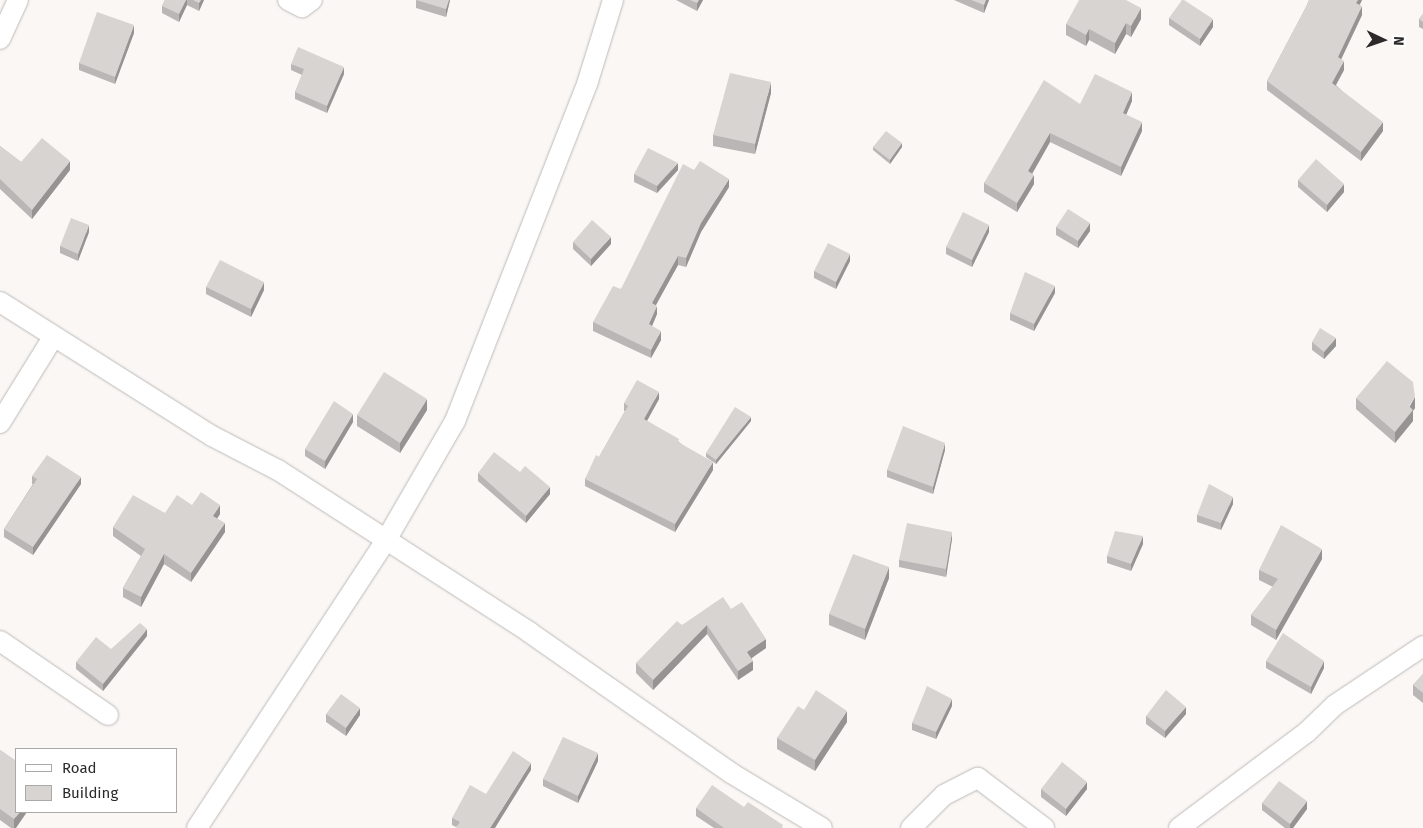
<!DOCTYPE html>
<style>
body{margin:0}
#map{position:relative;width:1423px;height:828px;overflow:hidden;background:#faf7f5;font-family:"Fira Sans",sans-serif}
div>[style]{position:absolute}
.roads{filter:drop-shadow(0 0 1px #bdbab8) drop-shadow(0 0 1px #bdbab8)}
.street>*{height:20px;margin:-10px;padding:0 10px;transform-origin:10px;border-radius:10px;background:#fff}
.wall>*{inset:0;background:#b9b6b5}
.shaded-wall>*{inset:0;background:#969493}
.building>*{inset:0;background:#d7d4d2}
span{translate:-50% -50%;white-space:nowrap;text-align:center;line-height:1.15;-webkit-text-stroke:4px #fff;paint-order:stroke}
.legend{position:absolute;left:15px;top:748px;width:162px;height:65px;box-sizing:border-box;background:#fff;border:1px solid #aaa9a9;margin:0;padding:6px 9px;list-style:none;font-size:15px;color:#2b2929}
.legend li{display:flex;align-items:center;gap:10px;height:25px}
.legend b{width:25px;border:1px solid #aaa9a9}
.north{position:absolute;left:1358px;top:15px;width:50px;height:50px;-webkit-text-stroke:4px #fff;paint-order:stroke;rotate:93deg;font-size:14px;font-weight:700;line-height:20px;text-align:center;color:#2b2929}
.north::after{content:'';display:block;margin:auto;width:18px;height:22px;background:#2b2929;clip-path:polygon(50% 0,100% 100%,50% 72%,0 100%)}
</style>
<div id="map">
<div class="roads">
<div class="street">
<i style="left:288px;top:0;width:16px;rotate:27deg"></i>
<i style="left:302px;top:7px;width:12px;rotate:-35deg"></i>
<i style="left:0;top:39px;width:43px;rotate:-65.2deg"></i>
<i style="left:0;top:302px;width:251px;rotate:32.3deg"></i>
<i style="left:212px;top:436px;width:74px;rotate:27.3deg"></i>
<i style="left:278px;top:470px;width:299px;rotate:32.8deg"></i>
<i style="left:529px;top:632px;width:246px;rotate:34.9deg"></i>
<i style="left:731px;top:773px;width:106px;rotate:31.1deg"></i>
<i style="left:0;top:423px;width:102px;rotate:-58.2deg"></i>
<i style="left:0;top:641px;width:131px;rotate:34.4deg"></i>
<i style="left:197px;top:828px;width:344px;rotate:-56.7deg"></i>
<i style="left:386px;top:540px;width:138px;rotate:-59.9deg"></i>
<i style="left:455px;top:421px;width:365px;rotate:-68.6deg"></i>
<i style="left:588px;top:81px;width:85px;rotate:-72.8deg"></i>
<i style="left:911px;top:828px;width:47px;rotate:-45deg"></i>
<i style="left:944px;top:795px;width:38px;rotate:-27deg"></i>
<i style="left:978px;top:778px;width:83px;rotate:37.1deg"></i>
<i style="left:1179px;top:828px;width:160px;rotate:-36.9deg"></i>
<i style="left:1307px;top:732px;width:39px;rotate:-44deg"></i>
<i style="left:1335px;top:705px;width:106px;rotate:-33.8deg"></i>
</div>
</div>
<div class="wall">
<i style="clip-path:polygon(165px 0,204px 0,199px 11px,187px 5px,179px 22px,162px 13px,162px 6px)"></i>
<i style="clip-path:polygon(416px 0,450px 0,446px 17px,416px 8px)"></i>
<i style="clip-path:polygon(676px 0,703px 0,697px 11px)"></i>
<i style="clip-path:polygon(954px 0,989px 0,984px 13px)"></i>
<i style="clip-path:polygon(1309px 0,1362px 0,1359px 5px,1362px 15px,1341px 59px,1344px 70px,1336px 85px,1383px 131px,1361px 161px,1267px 90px,1267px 81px,1306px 7px)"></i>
<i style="clip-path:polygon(1423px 14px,1423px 29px,1419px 27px,1419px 19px)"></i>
<i style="clip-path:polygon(1169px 18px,1213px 27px,1200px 46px,1169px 25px)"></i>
<i style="clip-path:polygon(1141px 19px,1131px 37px,1126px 34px,1115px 54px,1089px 40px,1086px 46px,1066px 35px,1066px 24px)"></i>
<i style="clip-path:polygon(134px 33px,115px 84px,79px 70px,79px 63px)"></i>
<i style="clip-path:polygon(291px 64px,344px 74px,327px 113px,295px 99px,295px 92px,302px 75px,291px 70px)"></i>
<i style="clip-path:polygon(771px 93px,755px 154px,713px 146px,713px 135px)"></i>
<i style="clip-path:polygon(1132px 101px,1126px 115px,1142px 131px,1121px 176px,1050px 142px,1032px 174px,1034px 184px,1017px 212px,984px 192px,984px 183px,1080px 104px)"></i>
<i style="clip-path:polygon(0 146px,21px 162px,70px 170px,32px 219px,0 189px)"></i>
<i style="clip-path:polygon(873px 147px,902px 147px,890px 164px,873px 150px)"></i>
<i style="clip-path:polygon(678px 170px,657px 193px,634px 182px,634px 174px)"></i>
<i style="clip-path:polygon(1298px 180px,1344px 192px,1327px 212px,1298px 187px)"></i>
<i style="clip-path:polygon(729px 187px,701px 232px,686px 267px,678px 265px,656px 305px,657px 314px,652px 326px,661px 340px,651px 358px,593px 331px,593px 322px,621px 289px)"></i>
<i style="clip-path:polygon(1056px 227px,1090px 231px,1078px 248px,1056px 235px)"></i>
<i style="clip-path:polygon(89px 232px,78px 261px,60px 253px,60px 246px)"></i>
<i style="clip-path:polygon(989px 232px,972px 267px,946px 254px,946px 247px)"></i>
<i style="clip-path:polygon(573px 242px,611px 244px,591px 266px,573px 249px)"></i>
<i style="clip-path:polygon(850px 261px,836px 289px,814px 278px,814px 271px)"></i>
<i style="clip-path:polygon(206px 287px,264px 290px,251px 317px,206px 294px)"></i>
<i style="clip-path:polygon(1055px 293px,1034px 331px,1010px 320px,1010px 313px)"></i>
<i style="clip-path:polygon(1312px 342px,1336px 346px,1324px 359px,1312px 350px)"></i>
<i style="clip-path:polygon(1356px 398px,1415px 408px,1413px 411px,1413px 421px,1395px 443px,1356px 409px)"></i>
<i style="clip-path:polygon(659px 399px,647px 421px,679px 442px,713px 470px,675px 532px,585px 486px,585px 479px,599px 457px,625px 411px,624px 411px,624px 403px)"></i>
<i style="clip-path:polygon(427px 410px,400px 453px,357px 426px,357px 415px)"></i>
<i style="clip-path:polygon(751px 421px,716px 464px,706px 457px,706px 453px)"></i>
<i style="clip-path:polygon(353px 422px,325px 469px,305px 456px,305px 449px)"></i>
<i style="clip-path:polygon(945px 450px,933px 494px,887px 477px,887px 470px)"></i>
<i style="clip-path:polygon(520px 472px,550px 494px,526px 523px,478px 481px,478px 473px)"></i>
<i style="clip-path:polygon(32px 476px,81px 484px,33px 555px,4px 537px,4px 529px,33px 484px,32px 484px)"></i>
<i style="clip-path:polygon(1233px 504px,1221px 530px,1197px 522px,1197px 515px)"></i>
<i style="clip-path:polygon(192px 505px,220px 514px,217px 518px,225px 532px,191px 582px,164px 564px,141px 607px,123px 597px,123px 588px,141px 556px,113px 536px,113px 527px,165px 513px)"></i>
<i style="clip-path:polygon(952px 539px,946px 577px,899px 567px,899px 560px)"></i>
<i style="clip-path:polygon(1143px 544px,1131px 571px,1107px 563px,1107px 556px)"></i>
<i style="clip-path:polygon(1322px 559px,1276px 640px,1251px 625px,1251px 615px,1273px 587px,1259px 580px,1259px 570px)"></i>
<i style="clip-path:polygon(889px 578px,865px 640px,829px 625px,829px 614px)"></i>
<i style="clip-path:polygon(731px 609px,766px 648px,752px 658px,753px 670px,738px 680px,707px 634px,653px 690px,636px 673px,636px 663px,682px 625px)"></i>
<i style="clip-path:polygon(147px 636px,103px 691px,76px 669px,76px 662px)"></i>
<i style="clip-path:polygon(1266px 661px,1324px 668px,1311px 694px,1266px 668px)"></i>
<i style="clip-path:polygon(1423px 674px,1423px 703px,1413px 695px,1413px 685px)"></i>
<i style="clip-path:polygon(952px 706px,936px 739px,912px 730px,912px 723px)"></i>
<i style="clip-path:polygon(804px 710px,847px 722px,815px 771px,777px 749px,777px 738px)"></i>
<i style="clip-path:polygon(326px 714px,360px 715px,346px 736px,326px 722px)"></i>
<i style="clip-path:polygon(1186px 714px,1165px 738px,1146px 724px,1146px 716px)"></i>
<i style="clip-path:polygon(0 750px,16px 761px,16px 828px,11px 828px,0 820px)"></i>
<i style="clip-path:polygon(598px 761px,578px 803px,543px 786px,543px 779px)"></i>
<i style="clip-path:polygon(531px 770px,456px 827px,452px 825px,452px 818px,486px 794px)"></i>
<i style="clip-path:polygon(1041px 789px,1087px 789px,1066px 816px,1041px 797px)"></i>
<i style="clip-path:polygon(1262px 803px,1307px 809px,1293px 828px,1285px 828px,1262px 810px)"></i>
<i style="clip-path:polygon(744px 807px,783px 828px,714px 828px,696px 816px,696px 808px)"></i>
</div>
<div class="shaded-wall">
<i style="clip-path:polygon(186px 0,187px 0,187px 5px,179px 22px,179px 14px)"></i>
<i style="clip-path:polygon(201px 0,204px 0,199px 11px,199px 3px)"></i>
<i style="clip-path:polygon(449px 0,450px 0,446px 17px,446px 9px)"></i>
<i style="clip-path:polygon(699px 0,703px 0,697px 11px,697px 3px)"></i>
<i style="clip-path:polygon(986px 0,989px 0,984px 13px,984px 5px)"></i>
<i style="clip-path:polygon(1358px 0,1362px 0,1356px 13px,1356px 3px)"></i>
<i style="clip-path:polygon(1362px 6px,1362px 15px,1338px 66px,1338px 57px)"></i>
<i style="clip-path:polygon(1141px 8px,1141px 19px,1131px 37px,1131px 26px)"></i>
<i style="clip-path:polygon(1213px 19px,1213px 27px,1200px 46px,1200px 39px)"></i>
<i style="clip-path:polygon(1126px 23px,1126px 34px,1115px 54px,1115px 43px)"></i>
<i style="clip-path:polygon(134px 25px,134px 33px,115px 84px,115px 77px)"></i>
<i style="clip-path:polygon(1089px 29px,1089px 40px,1086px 46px,1086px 35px)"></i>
<i style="clip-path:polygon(1344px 61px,1344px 70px,1332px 92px,1332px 83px)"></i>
<i style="clip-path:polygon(344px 67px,344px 74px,327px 113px,327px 106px)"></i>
<i style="clip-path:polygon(771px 82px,771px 93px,755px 154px,755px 144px)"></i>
<i style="clip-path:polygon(1132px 92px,1132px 101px,1123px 122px,1123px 113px)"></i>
<i style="clip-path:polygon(1142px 122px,1142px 131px,1121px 176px,1121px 167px)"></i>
<i style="clip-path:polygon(1383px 122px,1383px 131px,1361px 161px,1361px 152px)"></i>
<i style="clip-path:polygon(1050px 133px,1050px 142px,1028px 181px,1028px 171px)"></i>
<i style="clip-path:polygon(902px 143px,902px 147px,890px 164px,890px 160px)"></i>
<i style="clip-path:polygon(70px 161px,70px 170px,32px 219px,32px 210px)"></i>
<i style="clip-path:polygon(678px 163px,678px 170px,657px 193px,657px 186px)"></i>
<i style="clip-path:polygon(1034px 175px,1034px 184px,1017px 212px,1017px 203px)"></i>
<i style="clip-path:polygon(729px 179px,729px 187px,701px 232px,686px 267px,686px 258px,701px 223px)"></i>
<i style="clip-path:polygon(1344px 184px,1344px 192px,1327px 212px,1327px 205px)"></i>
<i style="clip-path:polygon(1090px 223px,1090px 231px,1078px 248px,1078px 241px)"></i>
<i style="clip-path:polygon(89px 225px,89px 232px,78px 261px,78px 254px)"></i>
<i style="clip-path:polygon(989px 225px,989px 232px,972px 267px,972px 260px)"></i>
<i style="clip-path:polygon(611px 237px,611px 244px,591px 266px,591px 259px)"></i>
<i style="clip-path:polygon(850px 254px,850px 261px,836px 289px,836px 282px)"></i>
<i style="clip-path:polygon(678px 256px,678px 265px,652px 312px,652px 303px)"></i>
<i style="clip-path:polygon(264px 282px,264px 290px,251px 317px,251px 309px)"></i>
<i style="clip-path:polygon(1055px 286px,1055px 293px,1034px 331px,1034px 324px)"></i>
<i style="clip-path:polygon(657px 306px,657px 314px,649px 333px,649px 324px)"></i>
<i style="clip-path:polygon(661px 331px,661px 340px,651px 358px,651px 350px)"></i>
<i style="clip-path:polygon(1336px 338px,1336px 346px,1324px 359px,1324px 352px)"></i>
<i style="clip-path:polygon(659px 392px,659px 399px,644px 426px,644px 419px)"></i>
<i style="clip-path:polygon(1415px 397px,1415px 408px,1413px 411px,1413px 421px,1395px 443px,1395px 432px)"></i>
<i style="clip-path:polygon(427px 399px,427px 410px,400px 453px,400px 443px)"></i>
<i style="clip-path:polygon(353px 414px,353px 422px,325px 469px,325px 461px)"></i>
<i style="clip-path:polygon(751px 417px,751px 421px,716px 464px,716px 460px)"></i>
<i style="clip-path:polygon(945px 443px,945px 450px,933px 494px,933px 487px)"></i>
<i style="clip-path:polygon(713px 462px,713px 470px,675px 532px,675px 524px)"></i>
<i style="clip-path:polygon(81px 477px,81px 484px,33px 555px,33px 547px)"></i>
<i style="clip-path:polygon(550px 487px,550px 494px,526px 523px,526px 516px)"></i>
<i style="clip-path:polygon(1233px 497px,1233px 504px,1221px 530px,1221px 523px)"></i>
<i style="clip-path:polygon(220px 505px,220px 514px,213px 525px,213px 516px)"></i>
<i style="clip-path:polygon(225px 523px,225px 532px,191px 582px,191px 573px)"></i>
<i style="clip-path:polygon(952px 532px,952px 539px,946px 577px,946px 569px)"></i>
<i style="clip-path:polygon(1143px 536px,1143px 544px,1131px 571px,1131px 564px)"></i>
<i style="clip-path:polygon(1322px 549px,1322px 559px,1276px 640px,1276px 630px)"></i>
<i style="clip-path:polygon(164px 554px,164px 564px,141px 607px,141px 597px)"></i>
<i style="clip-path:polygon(889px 567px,889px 578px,865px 640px,865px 629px)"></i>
<i style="clip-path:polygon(707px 625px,707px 634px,653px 690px,653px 680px)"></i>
<i style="clip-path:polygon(147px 629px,147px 636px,103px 691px,103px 684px)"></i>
<i style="clip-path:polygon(766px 639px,766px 648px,747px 661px,747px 652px)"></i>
<i style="clip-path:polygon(753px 661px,753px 670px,738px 680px,738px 671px)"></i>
<i style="clip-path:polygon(1324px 661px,1324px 668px,1311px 694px,1311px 687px)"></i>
<i style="clip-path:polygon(952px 699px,952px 706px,936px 739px,936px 732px)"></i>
<i style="clip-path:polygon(1186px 707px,1186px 714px,1165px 738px,1165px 731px)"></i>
<i style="clip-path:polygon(360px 708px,360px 715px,346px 736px,346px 728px)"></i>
<i style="clip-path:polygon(847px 711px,847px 722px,815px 771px,815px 760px)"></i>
<i style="clip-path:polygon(598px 753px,598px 761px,578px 803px,578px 796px)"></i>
<i style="clip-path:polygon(531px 763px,531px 770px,495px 828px,490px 828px)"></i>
<i style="clip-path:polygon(1087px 782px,1087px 789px,1066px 816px,1066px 809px)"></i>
<i style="clip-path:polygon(1307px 801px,1307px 809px,1293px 828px,1290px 828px,1290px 824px)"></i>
<i style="clip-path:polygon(20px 812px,27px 812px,16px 828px,14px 828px,14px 819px)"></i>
</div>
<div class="building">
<i style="clip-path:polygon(165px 0,186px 0,179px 14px,162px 6px)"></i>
<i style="clip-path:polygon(193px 0,201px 0,199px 3px)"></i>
<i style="clip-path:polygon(416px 0,449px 0,446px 9px)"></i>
<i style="clip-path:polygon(690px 0,699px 0,697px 3px)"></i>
<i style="clip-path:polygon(971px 0,986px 0,984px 5px)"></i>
<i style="clip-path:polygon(1079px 0,1126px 0,1141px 8px,1131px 26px,1126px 23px,1115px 43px,1089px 29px,1086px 35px,1066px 24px)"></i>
<i style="clip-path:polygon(1182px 0,1184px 0,1213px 19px,1200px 39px,1169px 18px)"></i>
<i style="clip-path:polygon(1309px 0,1358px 0,1356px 3px,1362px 6px,1338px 57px,1344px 61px,1332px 83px,1383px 122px,1361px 152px,1267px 81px,1306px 7px)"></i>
<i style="clip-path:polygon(97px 12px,134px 25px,115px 77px,79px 63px)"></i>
<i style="clip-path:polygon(1423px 14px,1423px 22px,1419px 19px)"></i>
<i style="clip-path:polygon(298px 47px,344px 67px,327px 106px,295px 92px,304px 69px,291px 64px)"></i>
<i style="clip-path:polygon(730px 73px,771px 82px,755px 144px,713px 135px)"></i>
<i style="clip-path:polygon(1095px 74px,1132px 92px,1123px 113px,1142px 122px,1121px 167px,1050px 133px,1028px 171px,1034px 175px,1017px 203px,984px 183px,1044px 80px,1080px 104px)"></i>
<i style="clip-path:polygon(886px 131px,902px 143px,890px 160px,873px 147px)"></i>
<i style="clip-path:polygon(42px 138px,70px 161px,32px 210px,0 179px,0 146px,21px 162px)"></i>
<i style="clip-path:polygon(648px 148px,678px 163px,657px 186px,634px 174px)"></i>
<i style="clip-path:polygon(1316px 159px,1344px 184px,1327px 205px,1298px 180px)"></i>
<i style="clip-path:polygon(700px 161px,729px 179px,701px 223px,686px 258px,678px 256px,652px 303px,657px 306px,649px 324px,661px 331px,651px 350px,593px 322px,613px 286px,621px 289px,683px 164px,694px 170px)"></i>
<i style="clip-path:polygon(1068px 209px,1090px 223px,1078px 241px,1056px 227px)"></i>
<i style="clip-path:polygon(963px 212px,989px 225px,972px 260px,946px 247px)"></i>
<i style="clip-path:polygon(71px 218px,89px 225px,78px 254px,60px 246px)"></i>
<i style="clip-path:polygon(592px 220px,611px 237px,591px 259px,573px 242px)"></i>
<i style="clip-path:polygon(828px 243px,850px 254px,836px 282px,814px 271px)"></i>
<i style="clip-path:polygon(220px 260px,264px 282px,251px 309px,206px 287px)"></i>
<i style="clip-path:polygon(1025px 272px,1055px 286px,1034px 324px,1010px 313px)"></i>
<i style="clip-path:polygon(1320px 328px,1336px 338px,1324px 352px,1312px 342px)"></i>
<i style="clip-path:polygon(1387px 361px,1413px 382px,1415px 397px,1409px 406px,1413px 410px,1395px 432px,1356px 398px)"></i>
<i style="clip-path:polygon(384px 372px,427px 399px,400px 443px,357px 415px)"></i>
<i style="clip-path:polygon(637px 380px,659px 392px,644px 419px,679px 439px,678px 442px,713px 462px,675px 524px,585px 479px,596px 455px,599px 457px,628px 406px,624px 403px)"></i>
<i style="clip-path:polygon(334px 401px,353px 414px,325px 461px,305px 449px)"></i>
<i style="clip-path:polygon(735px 407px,751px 417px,716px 460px,706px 453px)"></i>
<i style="clip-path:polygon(903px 426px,945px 443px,933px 487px,887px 470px)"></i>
<i style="clip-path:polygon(494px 452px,520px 472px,525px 466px,550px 487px,526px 516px,478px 473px)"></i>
<i style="clip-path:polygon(47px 455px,81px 477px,33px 547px,4px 529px,37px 479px,32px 476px)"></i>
<i style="clip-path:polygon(1209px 484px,1233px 497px,1221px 523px,1197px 515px)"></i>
<i style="clip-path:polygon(201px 492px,220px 505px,213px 516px,225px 523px,191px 573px,164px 554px,141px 597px,123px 588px,145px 549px,113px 527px,133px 495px,165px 513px,177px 495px,192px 505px)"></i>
<i style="clip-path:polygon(907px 523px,952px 532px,946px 569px,899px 560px)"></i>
<i style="clip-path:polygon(1281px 525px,1322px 549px,1276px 630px,1251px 615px,1278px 579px,1259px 570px)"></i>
<i style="clip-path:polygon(1115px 531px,1143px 536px,1131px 564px,1107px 556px)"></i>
<i style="clip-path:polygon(853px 554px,889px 567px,865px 629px,829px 614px)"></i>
<i style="clip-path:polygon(723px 597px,731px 609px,742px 602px,766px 639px,747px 652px,753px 661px,738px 671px,707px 625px,653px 680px,636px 663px,677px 621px,682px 625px)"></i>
<i style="clip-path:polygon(140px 623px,147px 629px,103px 684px,76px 662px,96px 637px,111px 649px)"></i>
<i style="clip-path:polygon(1283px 633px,1324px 661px,1311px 687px,1266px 661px)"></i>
<i style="clip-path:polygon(1423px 674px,1423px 693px,1413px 685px)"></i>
<i style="clip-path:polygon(927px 686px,952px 699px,936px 732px,912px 723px)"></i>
<i style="clip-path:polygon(816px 690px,847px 711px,815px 760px,777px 738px,798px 706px,804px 710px)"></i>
<i style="clip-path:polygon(1166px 690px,1186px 707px,1165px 731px,1146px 716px)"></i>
<i style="clip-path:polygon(341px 694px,360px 708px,346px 728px,326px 714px)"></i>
<i style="clip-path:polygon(563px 737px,598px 753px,578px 796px,543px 779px)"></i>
<i style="clip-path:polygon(0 750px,16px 761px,16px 812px,20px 812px,14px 819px,0 809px)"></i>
<i style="clip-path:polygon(513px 751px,531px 763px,490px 828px,456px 828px,460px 822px,452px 818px,470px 785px,486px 794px)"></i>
<i style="clip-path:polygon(1062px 762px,1087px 782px,1066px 809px,1041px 789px)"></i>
<i style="clip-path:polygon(1279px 781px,1307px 801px,1290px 824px,1262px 803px)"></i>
<i style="clip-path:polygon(712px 785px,744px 807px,748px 802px,783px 825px,781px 828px,724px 828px,696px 808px)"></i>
</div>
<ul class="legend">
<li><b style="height:6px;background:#fff"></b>Road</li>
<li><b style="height:14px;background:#d7d4d2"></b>Building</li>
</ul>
<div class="north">N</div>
</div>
